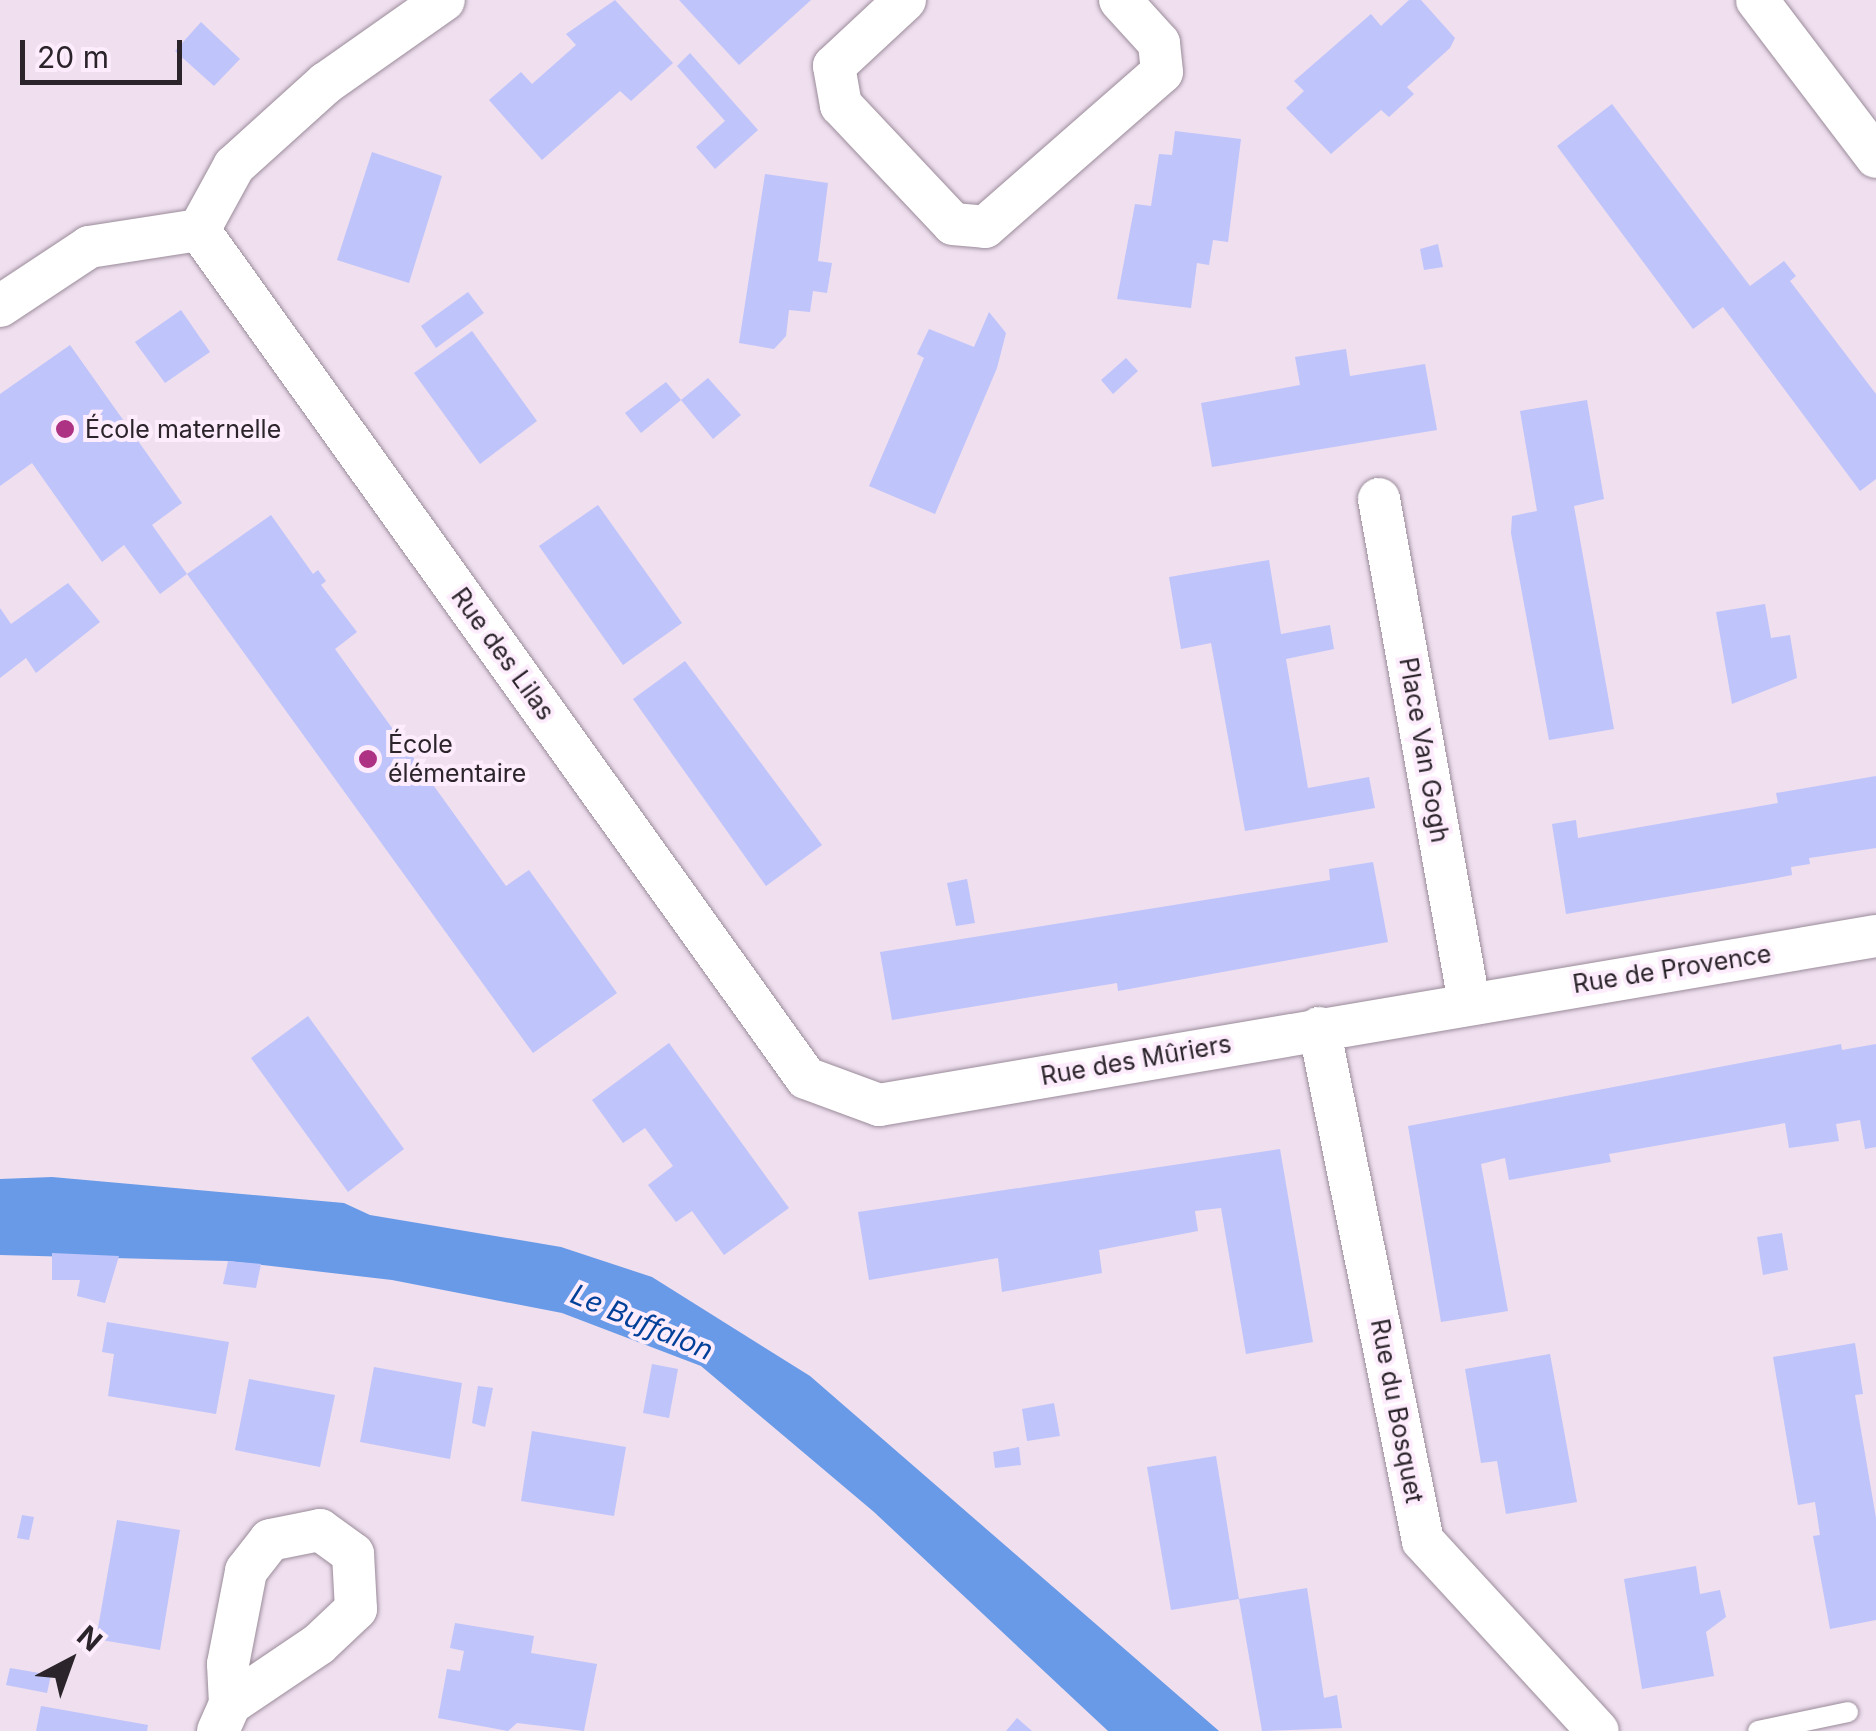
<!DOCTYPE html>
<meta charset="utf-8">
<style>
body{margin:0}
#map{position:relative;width:1876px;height:1731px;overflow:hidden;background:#efdfef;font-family:Inter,sans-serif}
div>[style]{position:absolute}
.water>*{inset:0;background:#699ae8}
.building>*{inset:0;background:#bfc4fb}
.roads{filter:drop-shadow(0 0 2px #9b8c9a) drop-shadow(0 0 2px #9b8c9a)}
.lane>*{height:20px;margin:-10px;padding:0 10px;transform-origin:10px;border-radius:10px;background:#fff}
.street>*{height:42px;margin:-21px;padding:0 21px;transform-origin:21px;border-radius:21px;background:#fff}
.dots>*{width:28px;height:28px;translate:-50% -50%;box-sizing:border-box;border:5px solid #fdecfc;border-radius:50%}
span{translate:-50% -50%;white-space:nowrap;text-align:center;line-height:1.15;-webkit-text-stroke:8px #fdecfc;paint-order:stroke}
.poi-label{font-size:25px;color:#2b252b}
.left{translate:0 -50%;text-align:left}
.street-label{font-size:25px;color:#2b252b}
.water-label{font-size:28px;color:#004099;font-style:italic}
.north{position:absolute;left:20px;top:1611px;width:100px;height:100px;-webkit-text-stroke:8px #fdecfc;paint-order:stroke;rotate:41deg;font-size:28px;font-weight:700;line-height:40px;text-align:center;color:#2b252b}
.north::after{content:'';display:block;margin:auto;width:35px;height:45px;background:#2b252b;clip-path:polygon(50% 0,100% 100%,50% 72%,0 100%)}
.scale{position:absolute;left:20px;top:40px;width:162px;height:45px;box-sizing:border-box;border:5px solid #2b252b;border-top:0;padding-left:12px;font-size:30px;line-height:35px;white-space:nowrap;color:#2b252b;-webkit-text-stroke:8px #fdecfc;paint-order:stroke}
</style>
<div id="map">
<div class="water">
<i style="clip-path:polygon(52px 1177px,344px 1203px,370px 1215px,561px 1247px,652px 1277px,810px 1376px,1219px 1731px,1108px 1731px,874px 1512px,701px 1366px,562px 1313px,392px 1280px,228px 1261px,0 1255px,0 1179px)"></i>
</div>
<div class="building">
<i style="clip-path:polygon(615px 0,673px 63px,631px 101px,620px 91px,542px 160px,489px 100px,521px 72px,532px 84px,576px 45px,566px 34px)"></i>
<i style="clip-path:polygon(679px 0,811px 0,739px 65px)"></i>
<i style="clip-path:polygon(1409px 0,1421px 0,1455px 38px,1450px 48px,1407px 87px,1414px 94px,1389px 117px,1381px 110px,1331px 154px,1286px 108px,1304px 91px,1294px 81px,1371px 14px,1381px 26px)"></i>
<i style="clip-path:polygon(201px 22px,240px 59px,214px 86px,175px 51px)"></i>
<i style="clip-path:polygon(690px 53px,758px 130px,715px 169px,696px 147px,725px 121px,677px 66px)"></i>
<i style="clip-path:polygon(1612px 104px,1750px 286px,1784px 261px,1796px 276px,1790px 281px,1876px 394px,1876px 479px,1860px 491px,1723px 307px,1693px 329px,1557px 146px)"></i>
<i style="clip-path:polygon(1175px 131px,1241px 139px,1228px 242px,1213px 240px,1209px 265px,1197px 263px,1191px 308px,1117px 299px,1135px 204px,1151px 206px,1159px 154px,1172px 155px)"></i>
<i style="clip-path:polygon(372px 152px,442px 176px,409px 283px,337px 260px)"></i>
<i style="clip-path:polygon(765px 174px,828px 183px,818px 261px,832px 263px,827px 293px,813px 291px,810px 312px,789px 310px,786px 336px,774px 349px,739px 343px)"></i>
<i style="clip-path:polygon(1438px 244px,1443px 267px,1424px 270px,1420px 249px)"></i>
<i style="clip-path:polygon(468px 292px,484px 313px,436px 348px,421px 326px)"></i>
<i style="clip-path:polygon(181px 310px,210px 352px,165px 383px,135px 342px)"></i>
<i style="clip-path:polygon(989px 312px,1006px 333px,997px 368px,935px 514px,869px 486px,924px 358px,917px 354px,929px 329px,974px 347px)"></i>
<i style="clip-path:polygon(472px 331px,537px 421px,480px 464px,414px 373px)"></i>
<i style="clip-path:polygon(70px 345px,182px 503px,152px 525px,187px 574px,271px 515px,313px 574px,318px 570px,326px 581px,321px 585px,357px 632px,335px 649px,506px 886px,529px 870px,617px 993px,533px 1053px,187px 574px,160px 594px,124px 545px,102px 562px,32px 463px,0 486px,0 394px)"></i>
<i style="clip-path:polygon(1346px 349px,1350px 376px,1425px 364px,1437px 430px,1212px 467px,1201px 403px,1300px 385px,1295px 357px)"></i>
<i style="clip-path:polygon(1126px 358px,1138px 371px,1113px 394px,1101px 380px)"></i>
<i style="clip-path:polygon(708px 378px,741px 415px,713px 439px,681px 400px)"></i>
<i style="clip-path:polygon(666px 382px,681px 400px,641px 433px,625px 413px)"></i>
<i style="clip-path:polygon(1587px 400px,1604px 499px,1574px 506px,1614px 729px,1549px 740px,1511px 533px,1512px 516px,1537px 511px,1520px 411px)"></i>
<i style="clip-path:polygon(598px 505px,682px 623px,623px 665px,539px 546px)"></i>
<i style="clip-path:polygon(1269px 560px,1281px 634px,1330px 625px,1334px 649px,1286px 659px,1308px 788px,1369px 777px,1375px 808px,1245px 831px,1211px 643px,1181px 649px,1169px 577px)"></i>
<i style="clip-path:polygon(68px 583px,100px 622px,36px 673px,26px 658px,0 678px,0 608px,11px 624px)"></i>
<i style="clip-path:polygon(1765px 604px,1771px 638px,1790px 635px,1797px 678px,1732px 704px,1716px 612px)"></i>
<i style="clip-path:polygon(685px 661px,822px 845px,766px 886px,633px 699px)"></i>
<i style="clip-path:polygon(1876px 776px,1876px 848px,1809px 858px,1810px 864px,1791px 867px,1792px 875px,1772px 879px,1566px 914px,1552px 824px,1576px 820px,1578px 838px,1778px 803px,1776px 793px)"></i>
<i style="clip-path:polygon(1373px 862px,1388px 942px,1118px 991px,1117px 983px,892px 1020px,880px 952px,1330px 880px,1329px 869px)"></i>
<i style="clip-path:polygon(967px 879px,975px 923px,956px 926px,947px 883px)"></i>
<i style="clip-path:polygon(308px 1016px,404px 1149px,348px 1192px,251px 1058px)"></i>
<i style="clip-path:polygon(669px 1043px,789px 1208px,724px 1255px,692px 1211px,676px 1222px,648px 1185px,673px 1166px,645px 1128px,623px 1143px,592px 1100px)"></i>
<i style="clip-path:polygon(1841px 1044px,1842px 1050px,1876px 1044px,1876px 1147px,1865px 1149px,1860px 1120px,1836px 1124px,1839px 1141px,1789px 1148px,1785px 1123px,1609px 1154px,1611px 1162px,1509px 1180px,1505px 1158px,1481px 1164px,1508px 1311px,1441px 1322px,1408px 1126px)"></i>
<i style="clip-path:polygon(1280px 1149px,1313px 1342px,1246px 1354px,1221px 1208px,1195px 1211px,1198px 1231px,1099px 1250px,1102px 1273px,1002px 1292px,998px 1258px,869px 1280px,858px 1212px)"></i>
<i style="clip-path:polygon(1782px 1233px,1788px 1270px,1763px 1275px,1757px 1237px)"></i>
<i style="clip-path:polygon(52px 1253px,119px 1256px,105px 1303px,77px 1296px,80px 1280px,52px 1280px)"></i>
<i style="clip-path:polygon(228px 1261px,261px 1264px,256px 1288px,223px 1284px)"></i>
<i style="clip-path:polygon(107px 1322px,229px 1342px,216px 1414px,108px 1396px,114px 1354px,102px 1352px)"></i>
<i style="clip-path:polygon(1855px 1343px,1863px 1394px,1855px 1395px,1876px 1518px,1876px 1620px,1830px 1629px,1813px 1536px,1820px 1535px,1815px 1502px,1798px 1505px,1773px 1357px)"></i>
<i style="clip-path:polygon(1550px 1354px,1577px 1502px,1506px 1514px,1497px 1461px,1481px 1463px,1465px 1369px)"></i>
<i style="clip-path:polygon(652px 1364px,678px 1369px,669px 1418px,643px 1413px)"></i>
<i style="clip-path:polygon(374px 1367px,462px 1383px,450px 1459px,360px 1442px)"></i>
<i style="clip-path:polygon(249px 1379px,335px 1395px,320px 1467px,235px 1450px)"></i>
<i style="clip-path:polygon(478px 1386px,493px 1388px,485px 1427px,472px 1423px)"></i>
<i style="clip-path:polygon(1054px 1403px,1060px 1436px,1027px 1441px,1022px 1409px)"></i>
<i style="clip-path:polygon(532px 1431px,626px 1447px,614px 1516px,521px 1501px)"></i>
<i style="clip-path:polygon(1019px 1447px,1021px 1465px,995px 1468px,993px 1452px)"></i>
<i style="clip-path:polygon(1216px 1456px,1239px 1599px,1171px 1610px,1147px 1467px)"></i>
<i style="clip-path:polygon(22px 1515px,34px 1517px,29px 1540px,17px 1538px)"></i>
<i style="clip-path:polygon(117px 1520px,180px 1530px,160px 1650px,96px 1639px)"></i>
<i style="clip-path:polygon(1696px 1566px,1700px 1594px,1720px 1590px,1726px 1617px,1706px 1632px,1714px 1676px,1642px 1689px,1624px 1579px)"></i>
<i style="clip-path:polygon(1307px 1588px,1324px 1698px,1337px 1695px,1342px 1728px,1262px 1731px,1239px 1599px)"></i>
<i style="clip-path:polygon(455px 1623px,534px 1636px,531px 1653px,597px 1664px,584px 1731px,517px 1723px,508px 1731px,438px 1718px,447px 1669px,460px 1671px,464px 1651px,450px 1648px)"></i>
<i style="clip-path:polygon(10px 1668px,51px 1675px,47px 1693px,6px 1685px)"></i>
<i style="clip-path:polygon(41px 1706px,148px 1725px,147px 1731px,36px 1731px)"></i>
<i style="clip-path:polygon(1017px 1718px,1032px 1731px,1006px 1731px)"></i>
</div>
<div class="roads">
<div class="lane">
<i style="left:1758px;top:1731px;width:92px;rotate:-11.9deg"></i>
</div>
<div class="street">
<i style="left:905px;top:0;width:97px;rotate:137.1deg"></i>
<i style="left:834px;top:66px;width:40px;rotate:80deg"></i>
<i style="left:841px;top:105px;width:163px;rotate:46.7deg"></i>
<i style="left:953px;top:224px;width:32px;rotate:5deg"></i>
<i style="left:985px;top:227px;width:235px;rotate:-41.2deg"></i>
<i style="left:1162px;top:72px;width:29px;rotate:-96deg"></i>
<i style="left:1159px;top:43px;width:58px;rotate:-132.2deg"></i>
<i style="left:1757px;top:0;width:197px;rotate:52.8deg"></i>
<i style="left:199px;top:230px;width:1043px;rotate:54.4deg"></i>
<i style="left:806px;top:1078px;width:78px;rotate:20.3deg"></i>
<i style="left:879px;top:1105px;width:1011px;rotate:-9.62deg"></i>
<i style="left:199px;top:230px;width:73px;rotate:-61.3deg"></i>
<i style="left:234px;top:166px;width:124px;rotate:-42.1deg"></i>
<i style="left:326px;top:83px;width:144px;rotate:-35.1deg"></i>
<i style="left:0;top:306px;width:107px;rotate:-33.5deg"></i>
<i style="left:89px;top:247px;width:111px;rotate:-8.8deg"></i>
<i style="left:1379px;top:499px;width:511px;rotate:79.86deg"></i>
<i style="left:1319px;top:1028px;width:523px;rotate:78.54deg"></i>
<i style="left:1423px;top:1541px;width:258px;rotate:47.4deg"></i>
<i style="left:218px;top:1731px;width:30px;rotate:-66deg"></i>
<i style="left:230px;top:1704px;width:40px;rotate:-92.9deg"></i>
<i style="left:228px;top:1664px;width:95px;rotate:-79deg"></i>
<i style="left:246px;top:1571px;width:39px;rotate:-52deg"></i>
<i style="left:270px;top:1540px;width:51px;rotate:-11.3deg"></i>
<i style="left:320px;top:1530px;width:41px;rotate:36deg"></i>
<i style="left:353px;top:1554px;width:55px;rotate:86.9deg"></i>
<i style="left:356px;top:1609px;width:51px;rotate:136.6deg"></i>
<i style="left:319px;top:1644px;width:107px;rotate:146deg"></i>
</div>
</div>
<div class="dots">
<i style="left:65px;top:429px;background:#ae3283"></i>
<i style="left:368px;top:759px;background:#ae3283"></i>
</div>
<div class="poi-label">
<span class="left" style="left:85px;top:429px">École maternelle</span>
<span class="left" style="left:388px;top:759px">École<br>élémentaire</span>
</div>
<div class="street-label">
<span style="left:503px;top:654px;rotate:54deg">Rue des Lilas</span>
<span style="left:1424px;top:750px;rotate:80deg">Place Van Gogh</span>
<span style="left:1672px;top:969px;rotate:-9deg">Rue de Provence</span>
<span style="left:1136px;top:1060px;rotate:-10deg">Rue des Mûriers</span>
<span style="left:1397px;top:1411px;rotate:79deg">Rue du Bosquet</span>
</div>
<div class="water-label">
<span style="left:642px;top:1322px;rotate:23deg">Le Buffalon</span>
</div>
<div class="north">N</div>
<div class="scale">20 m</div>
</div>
